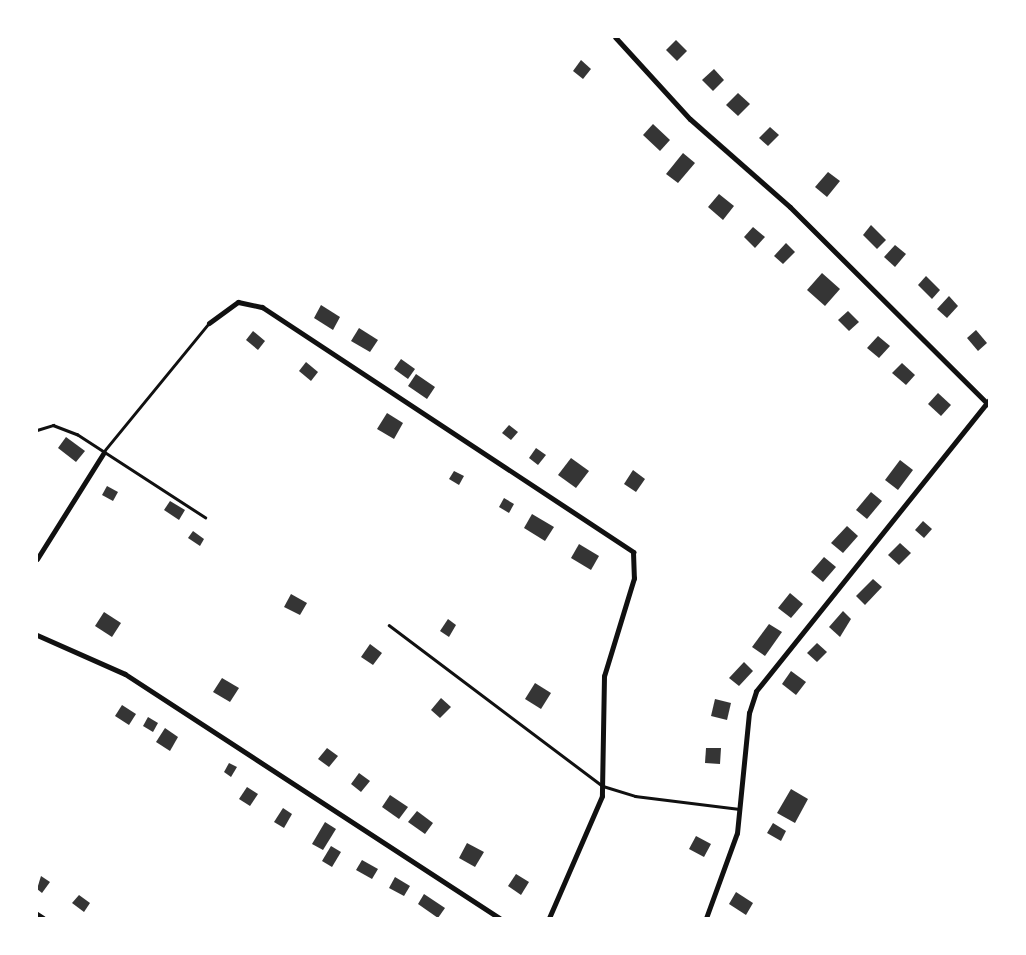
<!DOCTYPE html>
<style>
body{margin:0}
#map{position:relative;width:1026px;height:955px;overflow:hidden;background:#fff;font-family:"PT Sans",sans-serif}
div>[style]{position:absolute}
.building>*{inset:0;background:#353535}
.service>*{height:2.5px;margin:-1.25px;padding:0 1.25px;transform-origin:1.25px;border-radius:1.25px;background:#111}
.minor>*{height:5px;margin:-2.5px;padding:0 2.5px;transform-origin:2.5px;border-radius:2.5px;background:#111}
span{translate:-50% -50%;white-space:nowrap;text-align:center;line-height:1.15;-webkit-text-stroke:7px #fff;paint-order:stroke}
.frame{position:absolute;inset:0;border:38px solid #fff;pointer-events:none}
</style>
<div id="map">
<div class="building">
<i style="clip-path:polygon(676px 40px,687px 51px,677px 61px,666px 50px)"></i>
<i style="clip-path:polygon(581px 60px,591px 69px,583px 79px,573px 71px)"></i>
<i style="clip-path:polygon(714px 69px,724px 80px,713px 91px,702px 80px)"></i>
<i style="clip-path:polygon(738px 93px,750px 104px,738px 116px,726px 105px)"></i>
<i style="clip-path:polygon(653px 124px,670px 140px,660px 151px,643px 135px)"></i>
<i style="clip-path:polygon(770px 127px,779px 135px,768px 146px,759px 138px)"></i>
<i style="clip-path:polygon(683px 153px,695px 163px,678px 183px,666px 174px)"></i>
<i style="clip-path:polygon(828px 172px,840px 181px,827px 197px,815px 187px)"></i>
<i style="clip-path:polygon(719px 194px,734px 206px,723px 220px,708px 207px)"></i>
<i style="clip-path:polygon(871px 225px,886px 240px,877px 249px,863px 235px)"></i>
<i style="clip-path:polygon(753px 227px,765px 237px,755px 248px,744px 237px)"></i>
<i style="clip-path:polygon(786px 243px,795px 252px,783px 264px,774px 256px)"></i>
<i style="clip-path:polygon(895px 245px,906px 254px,895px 267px,884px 257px)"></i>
<i style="clip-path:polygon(822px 273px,840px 289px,825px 306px,807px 290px)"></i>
<i style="clip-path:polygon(926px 276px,940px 290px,932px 299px,918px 285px)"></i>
<i style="clip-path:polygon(949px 296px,958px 306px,947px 318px,937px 309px)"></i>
<i style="clip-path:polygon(321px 305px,340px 317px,333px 330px,314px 318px)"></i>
<i style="clip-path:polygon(848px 311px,859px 322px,849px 331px,838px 320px)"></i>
<i style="clip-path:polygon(359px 328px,378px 340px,370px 352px,351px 341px)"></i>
<i style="clip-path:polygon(976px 330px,987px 343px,978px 351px,967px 338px)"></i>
<i style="clip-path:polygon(253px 331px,265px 341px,258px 350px,246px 340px)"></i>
<i style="clip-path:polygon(878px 336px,890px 346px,879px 358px,867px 348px)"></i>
<i style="clip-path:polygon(401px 359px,415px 369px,408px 379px,394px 369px)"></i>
<i style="clip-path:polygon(306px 362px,318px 372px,311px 381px,299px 371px)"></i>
<i style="clip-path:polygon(902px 363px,915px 375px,906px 385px,892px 373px)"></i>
<i style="clip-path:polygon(416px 374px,435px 387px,427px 399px,408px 386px)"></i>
<i style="clip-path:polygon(938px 393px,951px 405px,941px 416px,928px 404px)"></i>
<i style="clip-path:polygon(387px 413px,403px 423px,394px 439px,377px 429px)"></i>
<i style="clip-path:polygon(509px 425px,518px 432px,511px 440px,502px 433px)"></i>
<i style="clip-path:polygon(66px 437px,85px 451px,76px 462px,58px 448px)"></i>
<i style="clip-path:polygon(536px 448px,546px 455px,538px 465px,529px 458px)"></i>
<i style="clip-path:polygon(571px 458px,589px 471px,576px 488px,558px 475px)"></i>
<i style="clip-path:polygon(900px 460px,913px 470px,898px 490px,885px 480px)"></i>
<i style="clip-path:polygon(633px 470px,645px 479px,636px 492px,624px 484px)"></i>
<i style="clip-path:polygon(454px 471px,464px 476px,459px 485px,449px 479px)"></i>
<i style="clip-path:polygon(107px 486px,118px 492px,113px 501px,102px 495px)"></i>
<i style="clip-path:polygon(871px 492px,882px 501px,867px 519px,856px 510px)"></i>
<i style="clip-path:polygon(504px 498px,514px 504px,509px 513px,499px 507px)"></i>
<i style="clip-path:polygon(170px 501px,185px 510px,179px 520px,164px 510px)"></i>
<i style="clip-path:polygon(532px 514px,554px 527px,545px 541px,524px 528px)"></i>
<i style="clip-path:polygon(923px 521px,932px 529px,924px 538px,915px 530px)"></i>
<i style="clip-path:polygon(847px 526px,858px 536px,843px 553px,831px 543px)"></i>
<i style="clip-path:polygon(193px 531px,204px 539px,200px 546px,188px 538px)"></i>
<i style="clip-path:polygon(900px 543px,911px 553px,899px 565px,888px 555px)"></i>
<i style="clip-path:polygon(579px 544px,599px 556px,591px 570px,571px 558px)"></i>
<i style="clip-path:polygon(824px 557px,836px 567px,823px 582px,811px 572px)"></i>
<i style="clip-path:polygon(873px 579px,882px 587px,865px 605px,856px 596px)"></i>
<i style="clip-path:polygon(790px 593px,803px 604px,791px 618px,778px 608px)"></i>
<i style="clip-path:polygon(291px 594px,307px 603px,300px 615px,284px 607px)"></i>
<i style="clip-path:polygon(843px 611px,851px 619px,840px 637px,829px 627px)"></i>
<i style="clip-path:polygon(104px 612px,121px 623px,112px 637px,95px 626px)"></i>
<i style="clip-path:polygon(448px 619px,456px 625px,449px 637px,440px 631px)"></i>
<i style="clip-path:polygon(769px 624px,782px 632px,765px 656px,752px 647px)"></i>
<i style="clip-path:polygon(817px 643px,827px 652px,817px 662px,807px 653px)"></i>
<i style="clip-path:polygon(370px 644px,382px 653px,373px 665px,361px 657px)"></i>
<i style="clip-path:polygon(744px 662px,753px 671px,739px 686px,729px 678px)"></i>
<i style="clip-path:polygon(791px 671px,806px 682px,796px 695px,782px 684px)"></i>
<i style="clip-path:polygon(222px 678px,239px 688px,230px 702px,213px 692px)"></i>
<i style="clip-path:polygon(535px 683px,551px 693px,541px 709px,525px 699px)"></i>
<i style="clip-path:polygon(441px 698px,451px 707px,440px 718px,431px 710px)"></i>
<i style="clip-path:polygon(715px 699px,731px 703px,727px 720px,711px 716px)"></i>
<i style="clip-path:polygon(122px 705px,136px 714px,129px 725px,115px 716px)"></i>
<i style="clip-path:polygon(148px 717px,158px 723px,153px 732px,143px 726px)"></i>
<i style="clip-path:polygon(165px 728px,178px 737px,170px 751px,156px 742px)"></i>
<i style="clip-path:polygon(327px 748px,338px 756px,329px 767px,318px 759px)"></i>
<i style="clip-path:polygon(706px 748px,721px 748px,720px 764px,705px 763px)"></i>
<i style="clip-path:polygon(229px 763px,237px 767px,231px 777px,224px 772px)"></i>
<i style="clip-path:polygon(359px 773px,370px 781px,361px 792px,351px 784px)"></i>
<i style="clip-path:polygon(247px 787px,258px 794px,250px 806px,239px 799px)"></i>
<i style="clip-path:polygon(791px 789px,808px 799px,795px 823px,777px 813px)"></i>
<i style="clip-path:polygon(390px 795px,408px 807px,399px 819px,382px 807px)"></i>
<i style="clip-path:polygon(283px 808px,292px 814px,284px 828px,274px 822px)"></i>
<i style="clip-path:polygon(417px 811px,433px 823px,425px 834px,408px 822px)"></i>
<i style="clip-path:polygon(325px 822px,336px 829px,323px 850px,312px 844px)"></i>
<i style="clip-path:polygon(773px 823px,786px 831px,781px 841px,767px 833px)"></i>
<i style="clip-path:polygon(696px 836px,711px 844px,704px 857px,689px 849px)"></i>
<i style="clip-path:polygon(467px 843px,484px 852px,475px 867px,459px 858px)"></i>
<i style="clip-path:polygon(331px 846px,341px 852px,332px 867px,322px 861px)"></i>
<i style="clip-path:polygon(362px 860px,378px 869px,372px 879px,356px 870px)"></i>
<i style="clip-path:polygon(516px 874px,529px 882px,521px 895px,508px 886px)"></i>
<i style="clip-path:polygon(41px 876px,50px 882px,42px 893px,37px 889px)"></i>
<i style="clip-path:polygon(395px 877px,410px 886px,404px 896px,389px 888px)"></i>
<i style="clip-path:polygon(736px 892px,753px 903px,746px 915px,729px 904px)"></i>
<i style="clip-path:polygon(424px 894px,445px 908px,438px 918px,418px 904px)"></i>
<i style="clip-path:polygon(79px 895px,90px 903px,84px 912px,72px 903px)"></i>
</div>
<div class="service">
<i style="left:37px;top:430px;width:17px;rotate:-17deg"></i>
<i style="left:53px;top:425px;width:26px;rotate:21deg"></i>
<i style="left:77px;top:434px;width:153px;rotate:33deg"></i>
<i style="left:105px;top:450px;width:164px;rotate:-50.7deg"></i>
<i style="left:389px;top:625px;width:268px;rotate:37deg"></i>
<i style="left:603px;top:786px;width:34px;rotate:17deg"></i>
<i style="left:635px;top:796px;width:105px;rotate:7.1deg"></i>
</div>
<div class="minor">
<i style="left:615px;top:37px;width:111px;rotate:47.6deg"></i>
<i style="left:690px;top:119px;width:133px;rotate:41.3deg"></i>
<i style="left:790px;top:207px;width:281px;rotate:44.9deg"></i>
<i style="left:209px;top:323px;width:36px;rotate:-36deg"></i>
<i style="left:238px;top:302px;width:25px;rotate:12deg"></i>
<i style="left:262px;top:307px;width:445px;rotate:33.4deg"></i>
<i style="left:633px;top:552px;width:26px;rotate:88deg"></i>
<i style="left:634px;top:578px;width:102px;rotate:107deg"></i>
<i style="left:604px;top:676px;width:120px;rotate:91deg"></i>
<i style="left:602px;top:796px;width:133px;rotate:113.5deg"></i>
<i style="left:37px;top:559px;width:126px;rotate:-57.9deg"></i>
<i style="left:37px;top:635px;width:96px;rotate:23.9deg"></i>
<i style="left:125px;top:674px;width:447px;rotate:33.1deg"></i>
<i style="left:37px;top:914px;width:7px;rotate:34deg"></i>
<i style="left:706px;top:918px;width:90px;rotate:-70deg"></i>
<i style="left:737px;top:833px;width:121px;rotate:-84.3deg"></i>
<i style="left:749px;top:713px;width:23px;rotate:-72deg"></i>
<i style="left:756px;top:691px;width:373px;rotate:-51.3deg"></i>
</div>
<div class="frame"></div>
</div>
